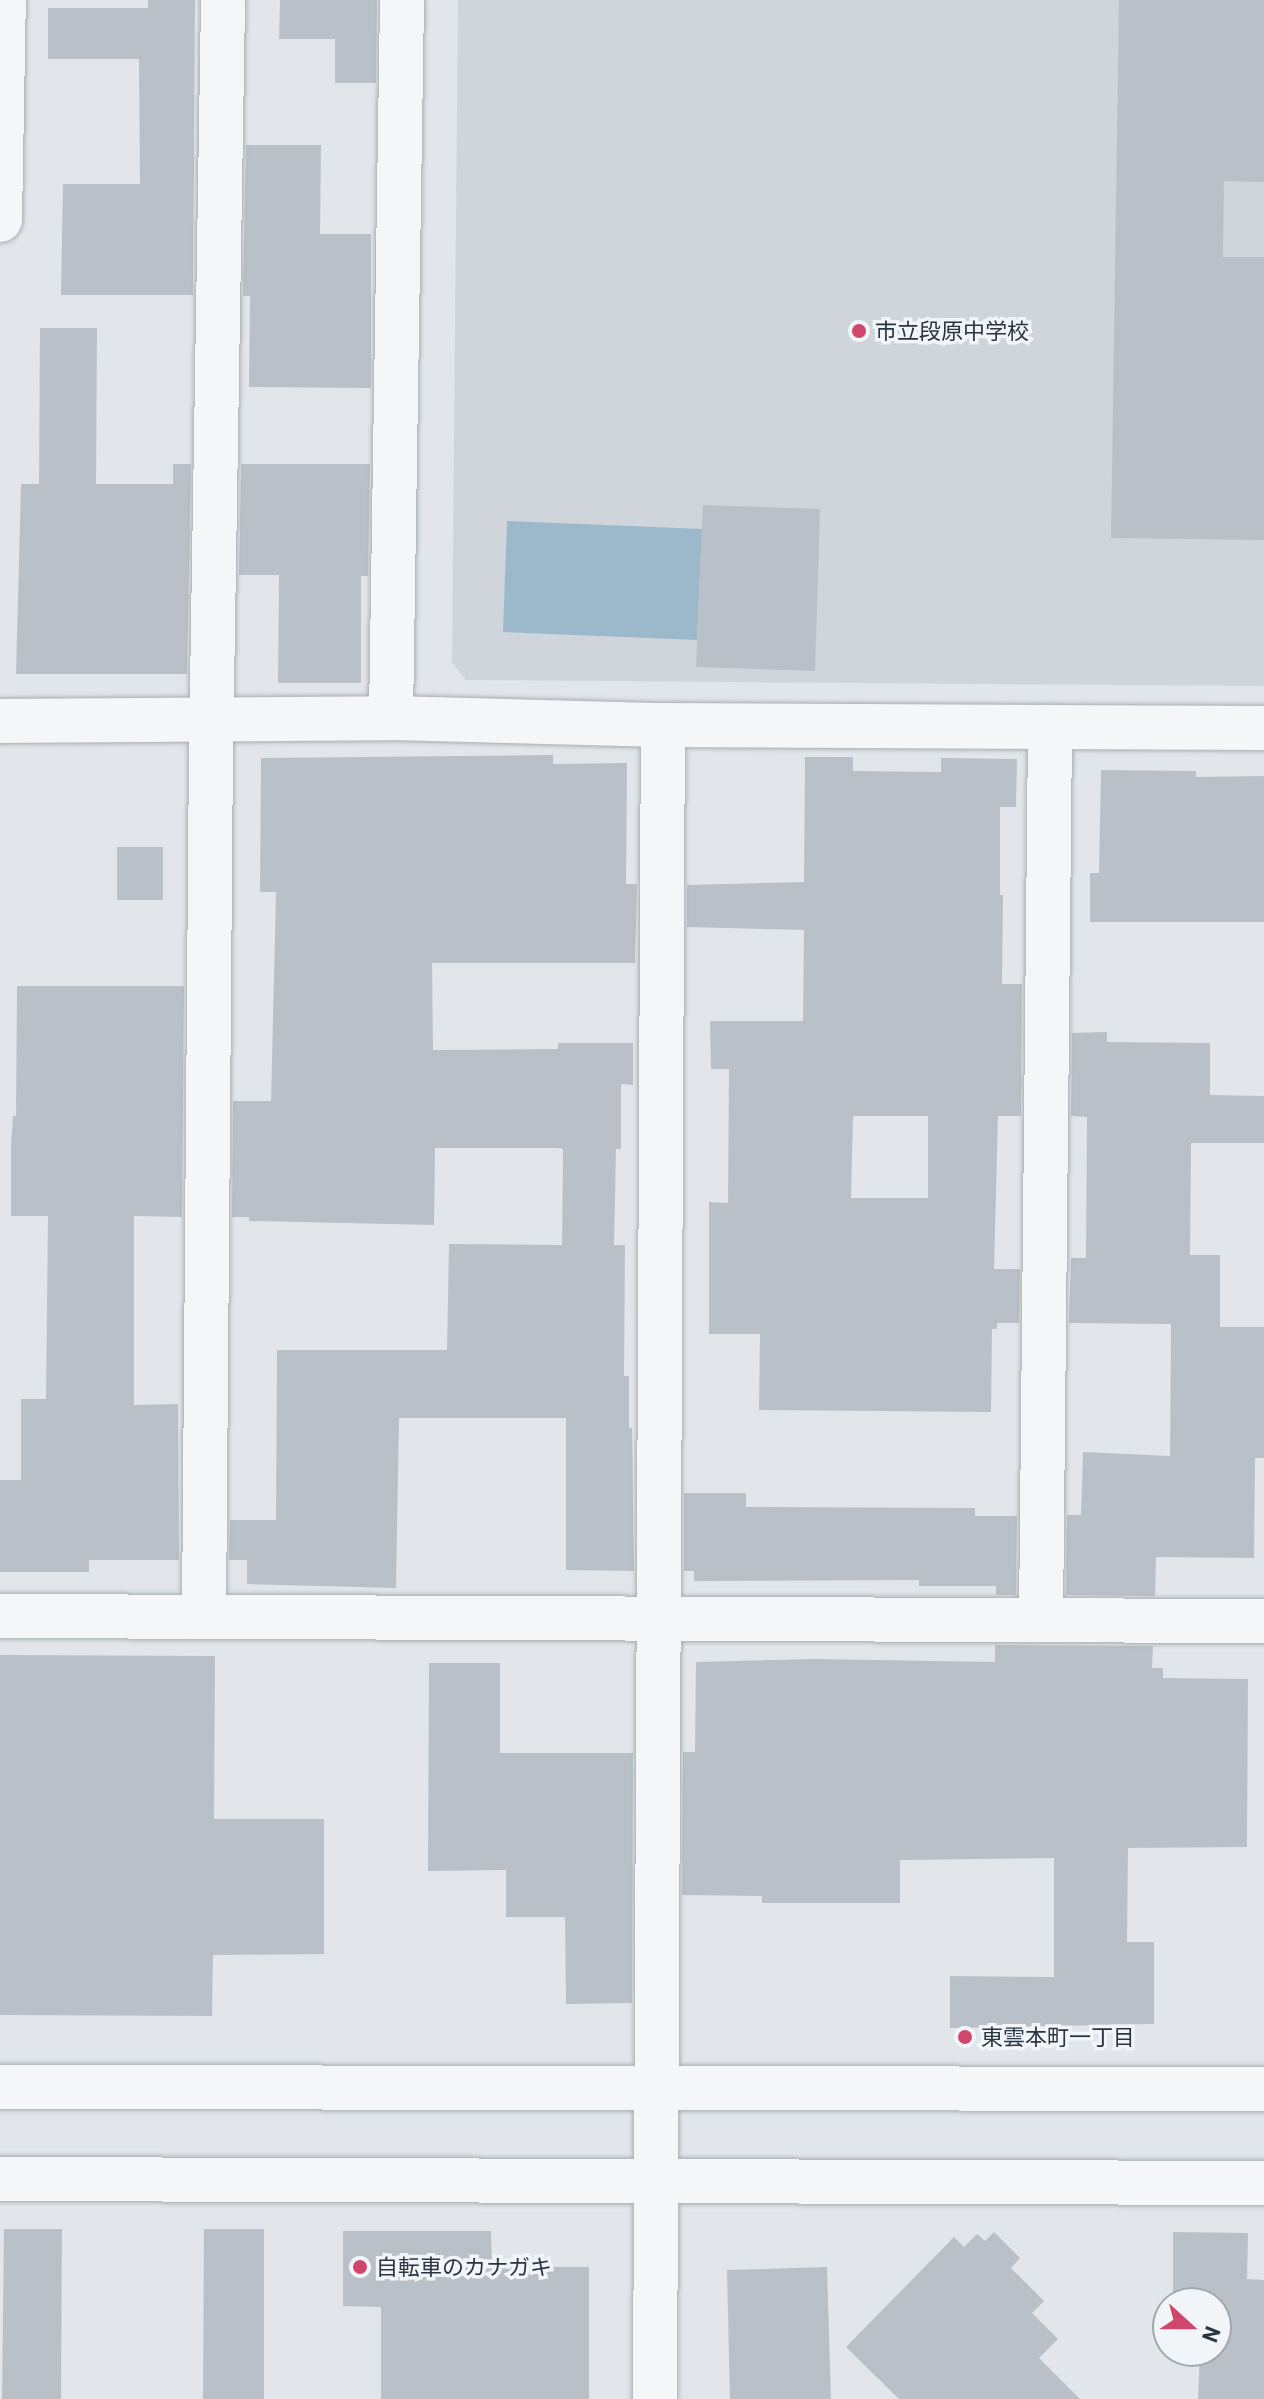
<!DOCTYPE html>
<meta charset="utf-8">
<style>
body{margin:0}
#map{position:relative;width:1264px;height:2399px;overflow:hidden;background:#e2e6ea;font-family:Barlow,"Noto Sans JP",sans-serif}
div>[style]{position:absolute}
.built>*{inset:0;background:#d0d5dc}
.water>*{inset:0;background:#9cb9cb}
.building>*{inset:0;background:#b9c0c7}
.roads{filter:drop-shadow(0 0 2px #a7aeb4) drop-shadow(0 0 2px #a7aeb4)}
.minor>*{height:44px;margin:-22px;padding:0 22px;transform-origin:22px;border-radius:22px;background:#f4f6f8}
.dots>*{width:22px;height:22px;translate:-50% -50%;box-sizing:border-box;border:4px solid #f1f5f8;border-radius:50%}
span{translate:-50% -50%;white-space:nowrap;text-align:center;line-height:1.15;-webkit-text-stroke:7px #f1f5f8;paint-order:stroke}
.poi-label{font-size:22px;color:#293642}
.left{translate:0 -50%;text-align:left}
.north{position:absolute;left:1152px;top:2287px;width:80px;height:80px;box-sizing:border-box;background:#f1f5f8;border:2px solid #a1a9af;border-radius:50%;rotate:111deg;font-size:22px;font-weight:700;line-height:32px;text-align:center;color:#293642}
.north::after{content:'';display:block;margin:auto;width:28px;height:36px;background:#d0466c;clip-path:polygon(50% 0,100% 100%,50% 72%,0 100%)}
</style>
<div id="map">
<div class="built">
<i style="clip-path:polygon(458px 0,1264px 0,1264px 686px,466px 680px,452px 662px)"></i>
</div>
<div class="water">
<i style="clip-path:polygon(507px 521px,702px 529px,697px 640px,503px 632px)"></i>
</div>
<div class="building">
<i style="clip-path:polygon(148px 0,195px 0,193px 295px,61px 295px,63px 184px,140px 184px,139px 59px,48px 59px,48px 8px,148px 8px)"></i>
<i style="clip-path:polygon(280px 0,377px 0,376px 83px,335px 83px,335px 39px,279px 39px)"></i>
<i style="clip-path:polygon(1119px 0,1264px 0,1264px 182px,1224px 181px,1223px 257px,1264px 257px,1264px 540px,1111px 538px)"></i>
<i style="clip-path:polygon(246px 145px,321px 145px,320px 234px,371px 234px,371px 388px,249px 387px,250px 296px,243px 296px)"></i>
<i style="clip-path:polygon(40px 328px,97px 328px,96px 484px,173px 484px,173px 464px,191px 464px,187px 674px,16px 674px,21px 484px,39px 484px)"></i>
<i style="clip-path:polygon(241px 464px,370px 464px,368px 576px,361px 576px,361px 683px,278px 683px,279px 575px,239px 575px)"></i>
<i style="clip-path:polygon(703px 505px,820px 509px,815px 671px,696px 667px)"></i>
<i style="clip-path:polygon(553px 755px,553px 764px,627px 763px,626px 884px,637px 884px,635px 963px,432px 963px,433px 1050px,558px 1049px,558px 1043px,633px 1043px,633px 1085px,621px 1084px,621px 1149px,616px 1149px,614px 1245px,625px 1245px,624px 1376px,629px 1376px,629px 1428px,632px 1428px,634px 1571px,566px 1570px,566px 1418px,399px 1418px,396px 1588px,247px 1584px,247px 1560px,229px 1560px,230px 1520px,276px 1520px,277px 1350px,447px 1350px,449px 1244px,562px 1245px,563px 1149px,558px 1148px,435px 1148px,434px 1225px,249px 1221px,249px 1217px,232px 1217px,233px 1101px,271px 1101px,276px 892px,260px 892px,261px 758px)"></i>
<i style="clip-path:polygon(evenodd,805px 757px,853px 757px,853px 771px,941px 772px,941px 758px,1017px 759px,1016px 807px,1000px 807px,1000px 895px,1003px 895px,1002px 984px,1022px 984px,1021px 1116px,998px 1116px,994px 1269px,1020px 1269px,1019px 1323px,997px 1323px,997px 1329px,992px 1329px,991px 1412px,759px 1410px,760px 1334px,709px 1334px,709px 1202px,728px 1203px,729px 1069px,711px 1069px,710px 1021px,803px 1021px,804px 930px,687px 927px,687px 885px,804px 882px,805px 757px,853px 1116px,928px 1116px,928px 1198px,851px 1198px,853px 1116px)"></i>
<i style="clip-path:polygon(1101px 770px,1196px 771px,1196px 777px,1264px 776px,1264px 922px,1090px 922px,1090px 873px,1099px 873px)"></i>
<i style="clip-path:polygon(117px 847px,163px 847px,163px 900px,117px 900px)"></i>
<i style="clip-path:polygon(17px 986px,184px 986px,182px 1217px,134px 1216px,134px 1405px,178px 1404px,179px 1560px,89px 1560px,89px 1572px,0 1572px,0 1480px,21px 1480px,21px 1399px,46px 1399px,48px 1216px,11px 1216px,11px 1145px,13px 1116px,16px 1116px)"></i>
<i style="clip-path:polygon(1107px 1032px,1107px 1042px,1210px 1043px,1210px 1095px,1264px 1096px,1264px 1143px,1191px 1143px,1190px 1255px,1220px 1255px,1220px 1327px,1264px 1327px,1264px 1458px,1255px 1458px,1254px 1558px,1156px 1557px,1155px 1596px,1066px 1595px,1067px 1515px,1081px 1515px,1083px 1452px,1170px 1456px,1171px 1324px,1069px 1323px,1071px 1258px,1086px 1258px,1087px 1117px,1071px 1116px,1072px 1033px)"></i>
<i style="clip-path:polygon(684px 1493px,746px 1493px,746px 1507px,975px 1508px,975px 1516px,1017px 1516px,1016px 1595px,996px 1595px,996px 1586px,919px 1586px,919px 1580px,694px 1581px,694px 1571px,684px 1571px)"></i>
<i style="clip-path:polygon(995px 1645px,1153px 1646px,1152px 1668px,1163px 1668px,1163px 1678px,1248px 1679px,1247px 1847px,1128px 1848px,1127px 1942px,1154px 1942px,1154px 2024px,950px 2028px,950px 1976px,1054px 1977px,1054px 1858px,900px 1860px,900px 1903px,762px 1903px,762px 1896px,682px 1895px,683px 1752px,695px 1752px,696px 1662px,815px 1659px,995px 1662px)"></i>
<i style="clip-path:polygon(0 1655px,215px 1656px,214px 1819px,324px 1819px,324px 1954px,213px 1955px,212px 2016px,0 2015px)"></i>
<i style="clip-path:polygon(429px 1663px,500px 1663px,500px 1753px,633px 1753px,632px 2003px,566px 2004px,565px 1917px,506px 1917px,506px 1870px,428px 1871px)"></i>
<i style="clip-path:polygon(4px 2229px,62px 2229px,61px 2399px,2px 2399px)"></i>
<i style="clip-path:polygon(204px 2229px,264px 2229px,264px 2399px,203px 2399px)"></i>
<i style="clip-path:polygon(343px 2231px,491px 2231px,492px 2267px,589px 2267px,589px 2399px,381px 2399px,381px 2307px,343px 2306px)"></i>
<i style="clip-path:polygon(994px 2232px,1020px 2258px,1011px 2268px,1044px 2301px,1032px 2313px,1058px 2339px,1039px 2358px,1080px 2399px,899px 2399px,846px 2347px,954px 2237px,964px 2247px,977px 2234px,985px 2241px)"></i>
<i style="clip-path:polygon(1173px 2232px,1248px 2233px,1247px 2279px,1264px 2280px,1264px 2399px,1198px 2399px,1200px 2351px,1216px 2351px,1216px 2303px,1173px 2303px)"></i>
<i style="clip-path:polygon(827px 2267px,831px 2399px,730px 2399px,727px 2270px)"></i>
</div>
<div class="roads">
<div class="minor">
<i style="left:0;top:220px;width:220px;rotate:-89deg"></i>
<i style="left:391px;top:718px;width:718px;rotate:-89.12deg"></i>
<i style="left:0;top:721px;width:391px;rotate:-0.4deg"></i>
<i style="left:391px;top:718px;width:272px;rotate:1.5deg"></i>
<i style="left:663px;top:725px;width:601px;rotate:0.29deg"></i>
<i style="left:0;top:1616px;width:1264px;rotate:0.23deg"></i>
<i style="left:204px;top:1617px;width:867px;rotate:-89.54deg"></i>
<i style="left:211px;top:750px;width:750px;rotate:-89.08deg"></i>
<i style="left:1041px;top:1620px;width:893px;rotate:-89.42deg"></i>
<i style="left:0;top:2087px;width:1264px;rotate:0.09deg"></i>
<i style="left:0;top:2179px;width:1264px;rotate:0.18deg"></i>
<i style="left:655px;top:2399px;width:1674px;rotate:-89.73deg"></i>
</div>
</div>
<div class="dots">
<i style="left:859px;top:331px;background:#d0466c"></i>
<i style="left:965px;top:2037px;background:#d0466c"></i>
<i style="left:360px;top:2267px;background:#d0466c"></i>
</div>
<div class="poi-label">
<span class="left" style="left:875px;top:331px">市立段原中学校</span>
<span class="left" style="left:981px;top:2037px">東雲本町一丁目</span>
<span class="left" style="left:376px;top:2267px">自転車のカナガキ</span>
</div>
<div class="north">N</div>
</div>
